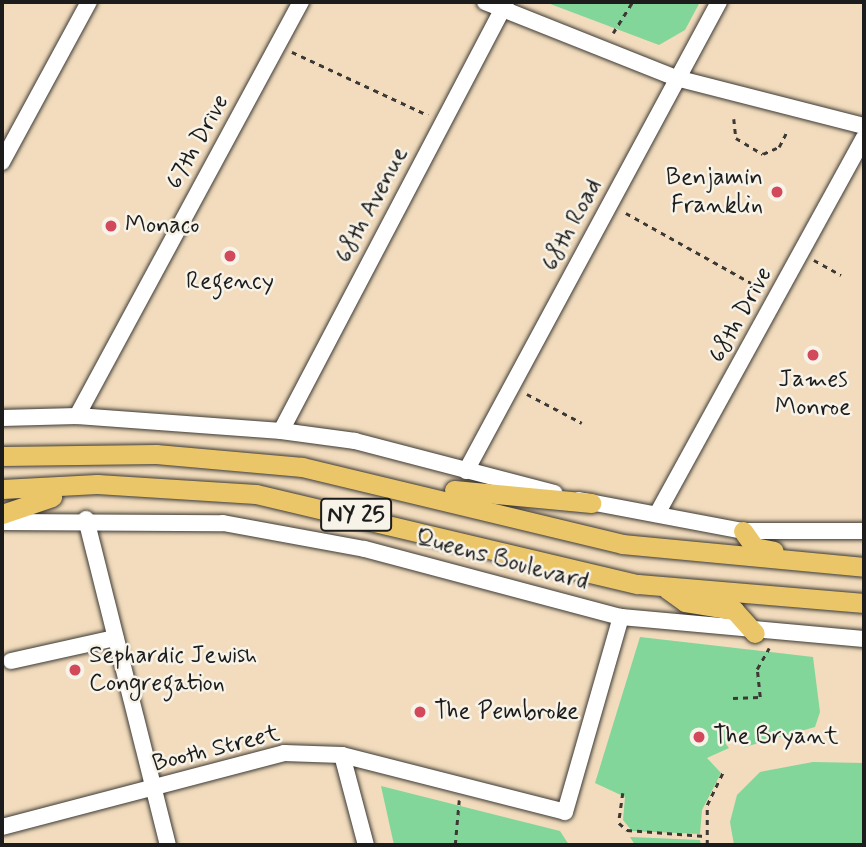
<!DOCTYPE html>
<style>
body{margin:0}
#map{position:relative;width:866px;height:847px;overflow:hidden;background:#f2dcbd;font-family:Mynerve,sans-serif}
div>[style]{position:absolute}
.green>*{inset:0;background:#82d699}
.path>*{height:2.5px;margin-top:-1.25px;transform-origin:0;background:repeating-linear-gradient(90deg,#3c3934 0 5px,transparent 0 10px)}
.roads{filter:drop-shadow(0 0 2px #3c3934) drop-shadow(0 0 2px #3c3934)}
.minor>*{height:16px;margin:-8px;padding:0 8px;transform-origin:8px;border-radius:8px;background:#fff}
.major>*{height:19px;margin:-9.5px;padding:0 9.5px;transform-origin:9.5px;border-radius:9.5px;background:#ebc669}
.dots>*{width:19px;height:19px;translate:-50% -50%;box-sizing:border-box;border:4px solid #f7f3e8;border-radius:50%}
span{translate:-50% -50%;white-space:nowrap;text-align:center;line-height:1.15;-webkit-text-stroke:5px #f7f3e8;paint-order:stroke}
.shield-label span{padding:2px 5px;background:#f7f3e8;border:2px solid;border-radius:5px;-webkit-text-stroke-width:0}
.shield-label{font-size:23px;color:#1c1c1c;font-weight:700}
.street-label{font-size:24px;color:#1c1c1c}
.poi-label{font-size:24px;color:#1c1c1c}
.right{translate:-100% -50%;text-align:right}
.left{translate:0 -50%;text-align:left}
.frame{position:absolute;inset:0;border:4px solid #1c1c1c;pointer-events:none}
</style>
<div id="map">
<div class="green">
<i style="clip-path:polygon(545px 2px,700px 2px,685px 30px,659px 45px)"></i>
<i style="clip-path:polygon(640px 637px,813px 657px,820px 712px,815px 727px,745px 747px,734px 735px,725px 743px,729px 748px,707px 758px,721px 773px,702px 810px,700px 834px,632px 831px,623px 820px,625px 797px,595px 783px)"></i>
<i style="clip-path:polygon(813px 762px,864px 763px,864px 845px,734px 845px,730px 822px,737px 795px,760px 772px)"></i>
<i style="clip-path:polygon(381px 786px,560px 831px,569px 845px,394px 845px)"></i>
<i style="clip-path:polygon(630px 837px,700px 840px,701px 845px,635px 845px)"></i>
</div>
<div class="path">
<i style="left:648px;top:2px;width:20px"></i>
<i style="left:613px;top:33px;width:36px;rotate:-58deg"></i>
<i style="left:292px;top:52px;width:150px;rotate:24.9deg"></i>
<i style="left:734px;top:119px;width:19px;rotate:84deg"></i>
<i style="left:736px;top:138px;width:31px;rotate:31deg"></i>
<i style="left:763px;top:154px;width:17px;rotate:-24deg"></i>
<i style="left:779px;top:147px;width:18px;rotate:-63deg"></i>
<i style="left:626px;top:213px;width:154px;rotate:29.2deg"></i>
<i style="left:814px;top:260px;width:31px;rotate:29deg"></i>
<i style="left:527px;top:394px;width:62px;rotate:27.8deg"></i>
<i style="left:733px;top:698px;width:27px;rotate:-2deg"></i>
<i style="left:760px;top:697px;width:28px;rotate:-96deg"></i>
<i style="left:757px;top:669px;width:24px;rotate:-60deg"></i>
<i style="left:623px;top:793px;width:30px;rotate:98deg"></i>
<i style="left:619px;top:823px;width:11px;rotate:41deg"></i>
<i style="left:627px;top:830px;width:78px;rotate:4.4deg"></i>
<i style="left:455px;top:845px;width:45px;rotate:-84.9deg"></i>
<i style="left:707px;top:845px;width:40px;rotate:-90deg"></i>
<i style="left:707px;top:805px;width:39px;rotate:-64deg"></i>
</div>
<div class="roads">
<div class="minor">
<i style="left:485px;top:2px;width:206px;rotate:21.7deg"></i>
<i style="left:676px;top:78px;width:194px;rotate:14.3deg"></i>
<i style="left:2px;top:162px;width:182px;rotate:-61.5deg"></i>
<i style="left:77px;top:416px;width:471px;rotate:-61.6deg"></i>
<i style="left:2px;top:418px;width:75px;rotate:-1.5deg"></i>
<i style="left:77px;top:416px;width:205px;rotate:4.2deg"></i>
<i style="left:281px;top:431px;width:75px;rotate:7.7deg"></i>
<i style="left:355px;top:441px;width:206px;rotate:14.6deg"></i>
<i style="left:281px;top:431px;width:484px;rotate:-62.3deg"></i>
<i style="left:466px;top:471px;width:533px;rotate:-61.66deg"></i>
<i style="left:579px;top:500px;width:167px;rotate:10.7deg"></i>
<i style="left:743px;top:531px;width:121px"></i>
<i style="left:657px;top:514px;width:429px;rotate:-61.2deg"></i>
<i style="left:86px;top:519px;width:336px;rotate:75.9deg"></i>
<i style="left:2px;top:522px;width:221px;rotate:0.3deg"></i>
<i style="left:223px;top:523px;width:144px;rotate:10.4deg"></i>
<i style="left:365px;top:549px;width:265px;rotate:14.9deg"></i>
<i style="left:621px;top:617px;width:244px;rotate:5.2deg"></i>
<i style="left:11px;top:661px;width:107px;rotate:-12.5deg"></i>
<i style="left:342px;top:755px;width:93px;rotate:75.1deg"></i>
<i style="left:2px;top:827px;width:292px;rotate:-14.7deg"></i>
<i style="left:284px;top:753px;width:58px;rotate:2deg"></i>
<i style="left:342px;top:755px;width:230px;rotate:14.3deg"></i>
<i style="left:565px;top:812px;width:203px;rotate:-74deg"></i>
</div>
<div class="major">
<i style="left:2px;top:456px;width:154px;rotate:-0.7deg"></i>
<i style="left:156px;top:454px;width:147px;rotate:5.1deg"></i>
<i style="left:302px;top:467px;width:329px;rotate:13.5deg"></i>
<i style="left:622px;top:544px;width:243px;rotate:5.4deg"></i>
<i style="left:2px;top:489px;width:95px;rotate:-3deg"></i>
<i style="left:97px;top:484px;width:159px;rotate:3.6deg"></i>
<i style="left:256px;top:494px;width:392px;rotate:13.3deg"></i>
<i style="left:638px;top:584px;width:227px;rotate:4.8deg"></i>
<i style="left:454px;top:490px;width:138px;rotate:5.4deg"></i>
<i style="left:2px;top:514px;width:53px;rotate:-18.8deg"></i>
<i style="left:743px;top:531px;width:19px;rotate:55deg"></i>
<i style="left:754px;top:547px;width:20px;rotate:11deg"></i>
<i style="left:667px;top:589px;width:22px;rotate:36deg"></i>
<i style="left:685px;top:602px;width:50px;rotate:9.3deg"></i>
<i style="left:734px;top:610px;width:31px;rotate:48deg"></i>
</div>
</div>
<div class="dots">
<i style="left:777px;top:192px;background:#d1495b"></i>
<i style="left:111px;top:226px;background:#d1495b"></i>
<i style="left:230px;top:256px;background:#d1495b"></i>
<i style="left:813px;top:355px;background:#d1495b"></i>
<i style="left:75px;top:670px;background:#d1495b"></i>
<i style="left:420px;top:712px;background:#d1495b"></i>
<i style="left:699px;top:737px;background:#d1495b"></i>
</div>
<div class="shield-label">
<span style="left:356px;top:515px">NY 25</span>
</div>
<div class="street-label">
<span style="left:198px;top:142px;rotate:-61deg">67th Drive</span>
<span style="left:372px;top:205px;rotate:-62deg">68th Avenue</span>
<span style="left:572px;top:225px;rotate:-62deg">68th Road</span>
<span style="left:741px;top:315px;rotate:-61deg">68th Drive</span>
<span style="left:502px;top:560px;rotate:15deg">Queens Boulevard</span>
<span style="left:216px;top:749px;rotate:-14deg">Booth Street</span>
</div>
<div class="poi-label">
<span class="right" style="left:763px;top:192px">Benjamin<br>Franklin</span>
<span class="left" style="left:125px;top:226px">Monaco</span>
<span style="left:230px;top:282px">Regency</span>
<span style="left:813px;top:394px">James<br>Monroe</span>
<span class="left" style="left:89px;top:670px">Sephardic Jewish<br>Congregation</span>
<span class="left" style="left:434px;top:712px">The Pembroke</span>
<span class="left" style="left:713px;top:737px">The Bryant</span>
</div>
<div class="frame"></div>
</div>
